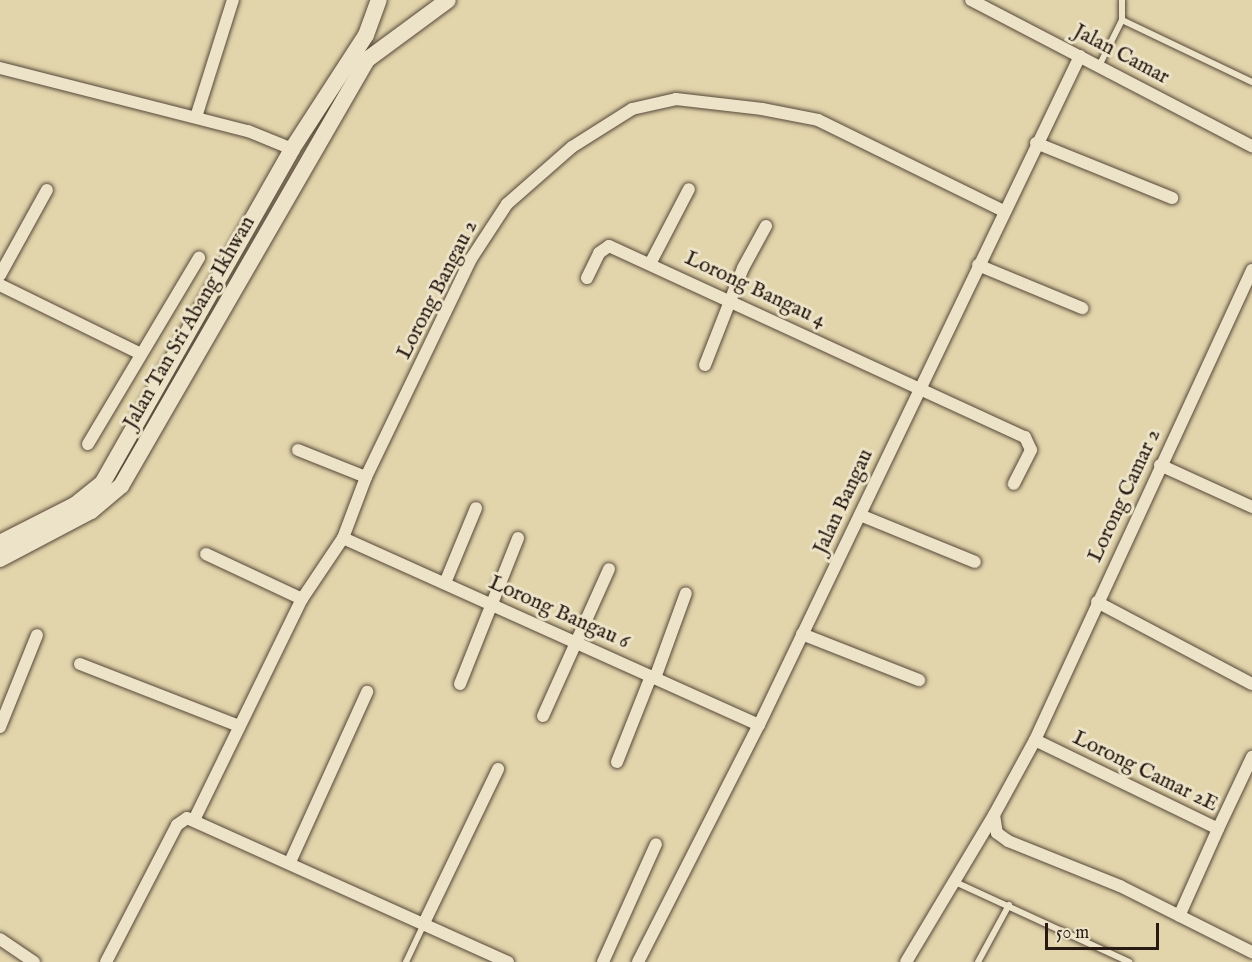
<!DOCTYPE html>
<style>
body{margin:0}
#map{position:relative;width:1252px;height:962px;overflow:hidden;background:#e2d4ab;font-family:"IM FELL English",serif}
div>[style]{position:absolute}
.roads{filter:drop-shadow(0 0 2px #564839) drop-shadow(0 0 2px #564839)}
.service>*{height:6px;margin:-3px;padding:0 3px;transform-origin:3px;border-radius:3px;background:#ece3c8}
.minor>*{height:12px;margin:-6px;padding:0 6px;transform-origin:6px;border-radius:6px;background:#ece3c8}
.tertiary>*{height:16px;margin:-8px;padding:0 8px;transform-origin:8px;border-radius:8px;background:#ece3c8}
span{translate:-50% -50%;white-space:nowrap;text-align:center;line-height:1.15;-webkit-text-stroke:6px #ece3c8;paint-order:stroke}
.street-label{font-size:21px;color:#271a13}
.scale{position:absolute;left:1045px;top:923px;width:114px;height:27px;box-sizing:border-box;border:3px solid #271a13;border-top:0;padding-left:8px;font-size:18px;line-height:21px;white-space:nowrap;color:#271a13;-webkit-text-stroke:4px #ece3c8;paint-order:stroke}
</style>
<div id="map">
<div class="roads">
<div class="service">
<i style="left:1122px;top:20px;width:144px;rotate:25.5deg"></i>
<i style="left:1099px;top:66px;width:51px;rotate:-63.4deg"></i>
<i style="left:1122px;top:20px;width:20px;rotate:-90deg"></i>
<i style="left:953px;top:881px;width:194px;rotate:24.7deg"></i>
<i style="left:406px;top:962px;width:42px;rotate:-64.7deg"></i>
<i style="left:978px;top:962px;width:65px;rotate:-61.5deg"></i>
</div>
<div class="minor">
<i style="left:971px;top:0;width:317px;rotate:27.5deg"></i>
<i style="left:0;top:68px;width:256px;rotate:14.3deg"></i>
<i style="left:248px;top:131px;width:48px;rotate:22.2deg"></i>
<i style="left:196px;top:117px;width:123px;rotate:-72.5deg"></i>
<i style="left:1036px;top:143px;width:147px;rotate:22deg"></i>
<i style="left:651px;top:262px;width:82px;rotate:-62.5deg"></i>
<i style="left:978px;top:265px;width:113px;rotate:22.5deg"></i>
<i style="left:1252px;top:270px;width:518px;rotate:114.78deg"></i>
<i style="left:1035px;top:740px;width:85px;rotate:118.7deg"></i>
<i style="left:994px;top:815px;width:18px;rotate:81deg"></i>
<i style="left:997px;top:833px;width:14px;rotate:36deg"></i>
<i style="left:1008px;top:841px;width:121px;rotate:21.9deg"></i>
<i style="left:1120px;top:886px;width:148px;rotate:26.6deg"></i>
<i style="left:0;top:275px;width:97px;rotate:-61.1deg"></i>
<i style="left:587px;top:278px;width:28px;rotate:-64deg"></i>
<i style="left:599px;top:253px;width:12px;rotate:-35deg"></i>
<i style="left:609px;top:246px;width:458px;rotate:24.7deg"></i>
<i style="left:1025px;top:437px;width:14px;rotate:65deg"></i>
<i style="left:1031px;top:450px;width:38px;rotate:117deg"></i>
<i style="left:0;top:285px;width:155px;rotate:26.1deg"></i>
<i style="left:705px;top:365px;width:104px;rotate:-68.6deg"></i>
<i style="left:743px;top:268px;width:48px;rotate:-61.3deg"></i>
<i style="left:88px;top:444px;width:217px;rotate:-59.2deg"></i>
<i style="left:298px;top:450px;width:73px;rotate:21.7deg"></i>
<i style="left:1160px;top:465px;width:101px;rotate:24.5deg"></i>
<i style="left:860px;top:515px;width:124px;rotate:22.2deg"></i>
<i style="left:343px;top:538px;width:456px;rotate:24.2deg"></i>
<i style="left:206px;top:554px;width:106px;rotate:25.1deg"></i>
<i style="left:445px;top:583px;width:81px;rotate:-67.5deg"></i>
<i style="left:1097px;top:602px;width:175px;rotate:27.9deg"></i>
<i style="left:802px;top:634px;width:126px;rotate:21.5deg"></i>
<i style="left:80px;top:664px;width:171px;rotate:21.3deg"></i>
<i style="left:655px;top:678px;width:90px;rotate:-70deg"></i>
<i style="left:460px;top:684px;width:157px;rotate:-68.3deg"></i>
<i style="left:543px;top:716px;width:161px;rotate:-65.8deg"></i>
<i style="left:0;top:727px;width:99px;rotate:-68.1deg"></i>
<i style="left:1035px;top:740px;width:203px;rotate:25.9deg"></i>
<i style="left:1218px;top:829px;width:95px;rotate:114.1deg"></i>
<i style="left:617px;top:762px;width:92px;rotate:-68.4deg"></i>
<i style="left:195px;top:818px;width:244px;rotate:-64deg"></i>
<i style="left:302px;top:599px;width:73px;rotate:-56.1deg"></i>
<i style="left:343px;top:538px;width:65px;rotate:-69.3deg"></i>
<i style="left:366px;top:477px;width:242px;rotate:-64.3deg"></i>
<i style="left:471px;top:259px;width:66px;rotate:-56.8deg"></i>
<i style="left:507px;top:204px;width:86px;rotate:-41.2deg"></i>
<i style="left:572px;top:147px;width:71px;rotate:-32.3deg"></i>
<i style="left:632px;top:109px;width:45px;rotate:-12.8deg"></i>
<i style="left:676px;top:99px;width:87px;rotate:6.6deg"></i>
<i style="left:762px;top:109px;width:57px;rotate:11.1deg"></i>
<i style="left:818px;top:120px;width:207px;rotate:26.1deg"></i>
<i style="left:1218px;top:829px;width:80px;rotate:-64.7deg"></i>
<i style="left:290px;top:862px;width:187px;rotate:-65.6deg"></i>
<i style="left:424px;top:923px;width:171px;rotate:-64.3deg"></i>
<i style="left:0;top:939px;width:41px;rotate:34.1deg"></i>
<i style="left:106px;top:962px;width:154px;rotate:-62.6deg"></i>
<i style="left:177px;top:825px;width:12px;rotate:-35deg"></i>
<i style="left:187px;top:818px;width:352px;rotate:24.2deg"></i>
<i style="left:603px;top:962px;width:129px;rotate:-65.8deg"></i>
<i style="left:638px;top:962px;width:266px;rotate:-63deg"></i>
<i style="left:759px;top:725px;width:742px;rotate:-64.37deg"></i>
<i style="left:906px;top:962px;width:171px;rotate:-59.1deg"></i>
</div>
<div class="tertiary">
<i style="left:0;top:543px;width:84px;rotate:-26.9deg"></i>
<i style="left:75px;top:505px;width:36px;rotate:-39deg"></i>
<i style="left:103px;top:482px;width:383px;rotate:-60.4deg"></i>
<i style="left:292px;top:149px;width:136px;rotate:-57deg"></i>
<i style="left:366px;top:35px;width:37px;rotate:-70deg"></i>
<i style="left:0;top:559px;width:103px;rotate:-27.8deg"></i>
<i style="left:91px;top:511px;width:39px;rotate:-40deg"></i>
<i style="left:121px;top:486px;width:493px;rotate:-60deg"></i>
<i style="left:368px;top:59px;width:99px;rotate:-36.4deg"></i>
</div>
</div>
<div class="street-label">
<span style="left:1121px;top:55px;rotate:28deg">Jalan Camar</span>
<span style="left:438px;top:290px;rotate:-63deg">Lorong Bangau 2</span>
<span style="left:755px;top:290px;rotate:25deg">Lorong Bangau 4</span>
<span style="left:190px;top:323px;rotate:-60deg">Jalan Tan Sri Abang Ikhwan</span>
<span style="left:1125px;top:496px;rotate:-65deg">Lorong Camar 2</span>
<span style="left:844px;top:502px;rotate:-65deg">Jalan Bangau</span>
<span style="left:559px;top:613px;rotate:24deg">Lorong Bangau 6</span>
<span style="left:1145px;top:772px;rotate:26deg">Lorong Camar 2E</span>
</div>
<div class="scale">50 m</div>
</div>
